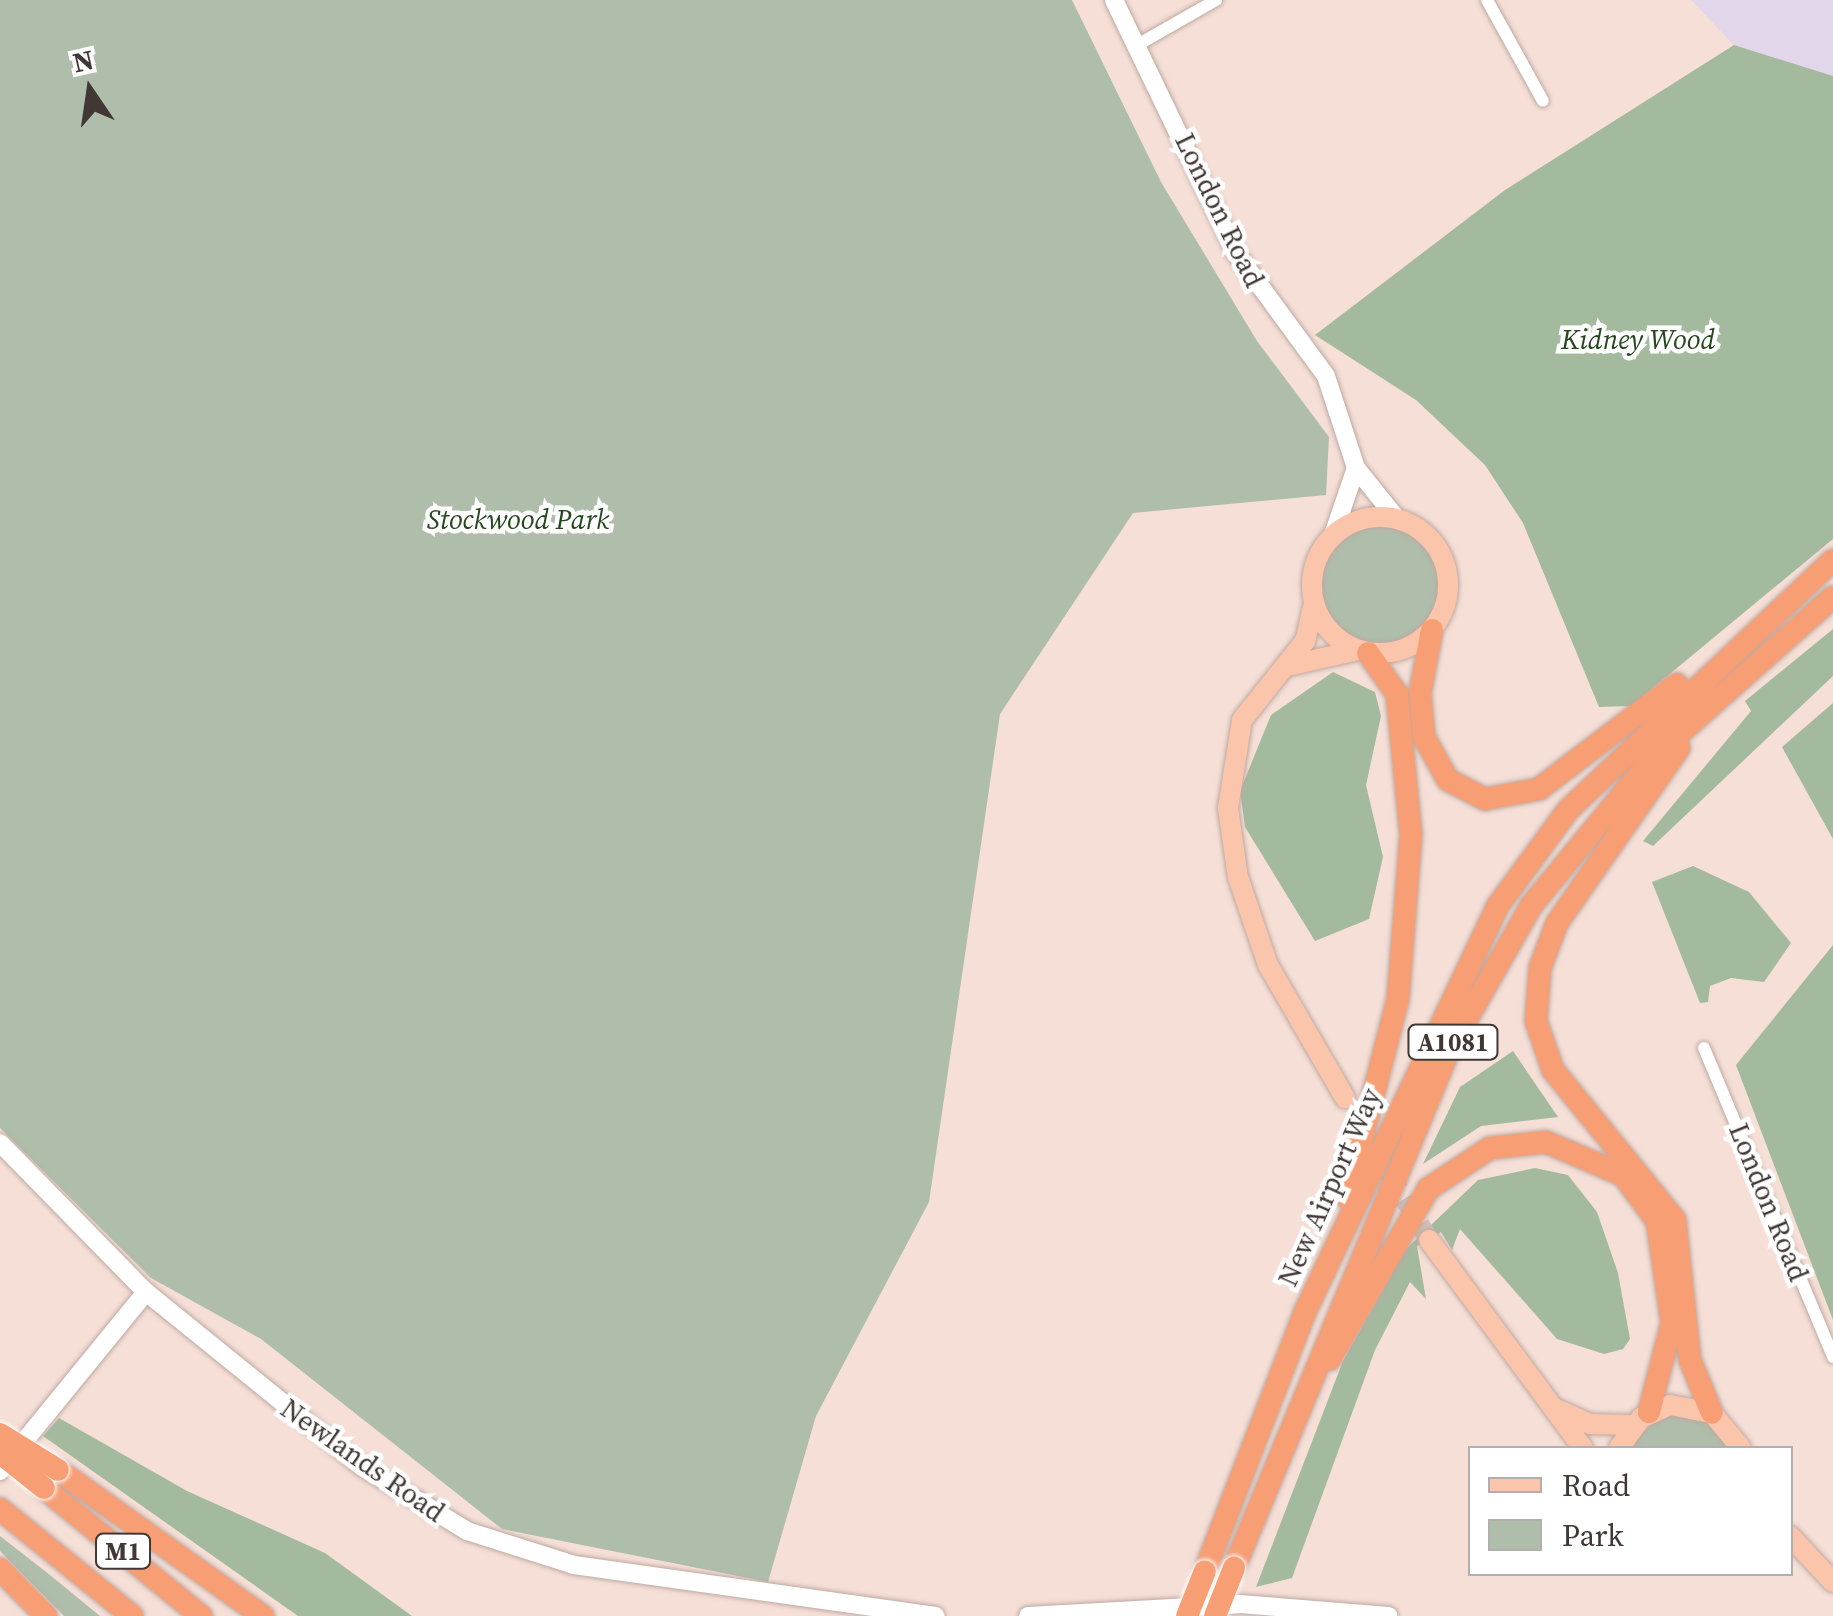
<!DOCTYPE html>
<style>
body{margin:0}
#map{position:relative;width:1833px;height:1616px;overflow:hidden;background:#f5dfd7;font-family:"Source Serif 4",serif}
div>[style]{position:absolute}
.commercial>*{inset:0;background:#e1d6ea}
.green>*{inset:0;background:#afbeab}
.round{border-radius:50%}
.forest>*{inset:0;background:#a4ba9e}
.primary-tunnel>*{height:20px;margin-top:-10px;transform-origin:0;background:repeating-linear-gradient(90deg,#d1beb7 0 20px,transparent 0 30px)}
.roads{filter:drop-shadow(0 0 2px #bea9a1) drop-shadow(0 0 2px #bea9a1)}
.street>*{height:12px;margin:-6px;padding:0 6px;transform-origin:6px;border-radius:6px;background:#fff}
.secondary>*{height:18px;margin:-9px;padding:0 9px;transform-origin:9px;border-radius:9px;background:#fff}
.primary>*{height:20px;margin:-10px;padding:0 10px;transform-origin:10px;border-radius:10px;background:#fbc5ac}
.primary>.ring{margin:-10px;padding:0;box-sizing:content-box;background:none;border:20px solid #fbc5ac;border-radius:50%}
.highway>*{height:22px;margin:-11px;padding:0 11px;transform-origin:11px;border-radius:11px;background:#f89e75}
.bridges{filter:drop-shadow(0 0 2px #fff) drop-shadow(0 0 2px #fff)}
.highway-bridge>*{height:22px;margin:-11px;padding:0 11px;transform-origin:11px;border-radius:11px;background:#f89e75}
span{translate:-50% -50%;white-space:nowrap;text-align:center;line-height:1.15;-webkit-text-stroke:9px #fff;paint-order:stroke}
.shield-label span{padding:2px 8px;background:#fff;border:2px solid;border-radius:8px;-webkit-text-stroke-width:0}
.shield-label{font-size:25px;color:#413835;font-weight:700}
.street-label{font-size:28px;color:#413835}
.park-label{font-size:28px;color:#27481f;font-style:italic}
.legend{position:absolute;left:1468px;top:1446px;width:325px;height:130px;box-sizing:border-box;background:#fff;border:2px solid #b3afae;margin:0;padding:12px 18px;list-style:none;font-size:30px;color:#413835}
.legend li{display:flex;align-items:center;gap:20px;height:50px}
.legend b{width:50px;border:2px solid #b3afae}
.north{position:absolute;left:40px;top:40px;width:100px;height:100px;-webkit-text-stroke:8px #fff;paint-order:stroke;rotate:347deg;font-size:28px;font-weight:700;line-height:40px;text-align:center;color:#413835}
.north::after{content:'';display:block;margin:auto;width:35px;height:45px;background:#413835;clip-path:polygon(50% 0,100% 100%,50% 72%,0 100%)}
</style>
<div id="map">
<div class="commercial">
<i style="clip-path:polygon(1691px 0,1833px 0,1833px 76px,1734px 45px)"></i>
</div>
<div class="green">
<i style="clip-path:polygon(0 0,1072px 0,1161px 182px,1257px 341px,1329px 437px,1326px 495px,1133px 513px,1000px 714px,929px 1202px,816px 1416px,768px 1582px,502px 1529px,261px 1339px,151px 1278px,0 1128px)"></i>
<i class="round" style="left:1321px;top:526px;width:122px;height:122px"></i>
<i style="clip-path:polygon(1660px 1415px,1701px 1415px,1733px 1448px,1628px 1448px)"></i>
<i style="clip-path:polygon(0 1536px,50px 1575px,100px 1616px,64px 1616px,0 1551px)"></i>
</div>
<div class="forest">
<i style="clip-path:polygon(1734px 45px,1833px 76px,1833px 539px,1631px 706px,1599px 707px,1523px 523px,1485px 465px,1416px 400px,1315px 335px,1505px 190px)"></i>
<i style="clip-path:polygon(1833px 629px,1833px 676px,1653px 846px,1643px 841px,1751px 711px,1745px 701px)"></i>
<i style="clip-path:polygon(1333px 672px,1375px 692px,1381px 716px,1366px 785px,1383px 857px,1369px 919px,1315px 941px,1245px 827px,1240px 791px,1271px 715px)"></i>
<i style="clip-path:polygon(1833px 703px,1833px 839px,1782px 747px)"></i>
<i style="clip-path:polygon(1693px 866px,1749px 892px,1791px 943px,1764px 982px,1731px 978px,1710px 986px,1708px 1002px,1700px 1003px,1652px 882px)"></i>
<i style="clip-path:polygon(1833px 945px,1833px 1320px,1736px 1065px)"></i>
<i style="clip-path:polygon(1513px 1051px,1558px 1117px,1481px 1126px,1423px 1164px,1460px 1087px)"></i>
<i style="clip-path:polygon(1535px 1168px,1568px 1175px,1597px 1212px,1618px 1273px,1630px 1339px,1623px 1349px,1604px 1354px,1557px 1339px,1460px 1229px,1452px 1250px,1441px 1232px,1417px 1246px,1426px 1299px,1410px 1282px,1375px 1350px,1292px 1578px,1256px 1587px,1343px 1361px,1404px 1251px,1478px 1180px)"></i>
<i style="clip-path:polygon(59px 1418px,187px 1491px,325px 1553px,412px 1616px,298px 1616px,43px 1436px)"></i>
</div>
<div class="primary-tunnel">
<i style="left:1389px;top:1173px;width:78px;rotate:59.2deg"></i>
</div>
<div class="roads">
<div class="street">
<i style="left:1487px;top:0;width:115px;rotate:61deg"></i>
<i style="left:1139px;top:44px;width:89px;rotate:-29.7deg"></i>
<i style="left:1704px;top:1048px;width:335px;rotate:67.3deg"></i>
</div>
<div class="secondary">
<i style="left:1114px;top:0;width:281px;rotate:64.3deg"></i>
<i style="left:1236px;top:253px;width:152px;rotate:53.8deg"></i>
<i style="left:1326px;top:376px;width:97px;rotate:71.9deg"></i>
<i style="left:1356px;top:468px;width:65px;rotate:51.2deg"></i>
<i style="left:1333px;top:535px;width:71px;rotate:-71.1deg"></i>
<i style="left:0;top:1143px;width:209px;rotate:45.6deg"></i>
<i style="left:146px;top:1292px;width:277px;rotate:39deg"></i>
<i style="left:361px;top:1466px;width:124px;rotate:31.5deg"></i>
<i style="left:467px;top:1531px;width:112px;rotate:17.6deg"></i>
<i style="left:574px;top:1565px;width:365px;rotate:8deg"></i>
<i style="left:0;top:1471px;width:231px;rotate:-50.8deg"></i>
<i style="left:1028px;top:1616px;width:212px;rotate:-3.2deg"></i>
<i style="left:1240px;top:1604px;width:149px;rotate:4.6deg"></i>
</div>
<div class="primary">
<i class="ring" style="left:1312px;top:517px;width:116px;height:116px"></i>
<i style="left:1314px;top:603px;width:39px;rotate:103deg"></i>
<i style="left:1305px;top:641px;width:101px;rotate:128.6deg"></i>
<i style="left:1242px;top:720px;width:89px;rotate:99deg"></i>
<i style="left:1228px;top:808px;width:70px;rotate:81.8deg"></i>
<i style="left:1238px;top:877px;width:93px;rotate:71.2deg"></i>
<i style="left:1268px;top:965px;width:154px;rotate:59.9deg"></i>
<i style="left:1287px;top:666px;width:73px;rotate:-12.7deg"></i>
<i style="left:1429px;top:1240px;width:259px;rotate:53.5deg"></i>
<i style="left:1554px;top:1408px;width:39px;rotate:24deg"></i>
<i style="left:1590px;top:1424px;width:43px;rotate:1.3deg"></i>
<i style="left:1619px;top:1448px;width:37px;rotate:-54deg"></i>
<i style="left:1641px;top:1418px;width:32px;rotate:-24deg"></i>
<i style="left:1670px;top:1405px;width:43px;rotate:10.8deg"></i>
<i style="left:1712px;top:1413px;width:45px;rotate:50.4deg"></i>
<i style="left:1790px;top:1536px;width:63px;rotate:46.9deg"></i>
</div>
<div class="highway">
<i style="left:1432px;top:630px;width:64px;rotate:100.8deg"></i>
<i style="left:1420px;top:693px;width:44px;rotate:84.8deg"></i>
<i style="left:1424px;top:737px;width:49px;rotate:60.8deg"></i>
<i style="left:1448px;top:780px;width:42px;rotate:27.2deg"></i>
<i style="left:1485px;top:799px;width:55px;rotate:-10.5deg"></i>
<i style="left:1539px;top:789px;width:173px;rotate:-37.3deg"></i>
<i style="left:1679px;top:748px;width:213px;rotate:124.9deg"></i>
<i style="left:1557px;top:923px;width:48px;rotate:110.7deg"></i>
<i style="left:1540px;top:968px;width:53px;rotate:94.3deg"></i>
<i style="left:1536px;top:1021px;width:52px;rotate:70.9deg"></i>
<i style="left:1553px;top:1070px;width:193px;rotate:50.9deg"></i>
<i style="left:1675px;top:1220px;width:141px;rotate:83.9deg"></i>
<i style="left:1690px;top:1360px;width:57px;rotate:67.5deg"></i>
<i style="left:1347px;top:1197px;width:204px;rotate:-75.6deg"></i>
<i style="left:1398px;top:999px;width:165px;rotate:-85.5deg"></i>
<i style="left:1411px;top:835px;width:142px;rotate:-95.7deg"></i>
<i style="left:1397px;top:694px;width:50px;rotate:-125.3deg"></i>
<i style="left:1330px;top:1359px;width:196px;rotate:-60deg"></i>
<i style="left:1428px;top:1189px;width:74px;rotate:-33.5deg"></i>
<i style="left:1490px;top:1148px;width:56px;rotate:-6.1deg"></i>
<i style="left:1546px;top:1142px;width:84px;rotate:23.2deg"></i>
<i style="left:1623px;top:1175px;width:57px;rotate:53.5deg"></i>
<i style="left:1657px;top:1221px;width:103px;rotate:81.6deg"></i>
<i style="left:1672px;top:1323px;width:92px;rotate:104.5deg"></i>
<i style="left:58px;top:1470px;width:252px;rotate:35.5deg"></i>
<i style="left:44px;top:1488px;width:203px;rotate:39.2deg"></i>
<i style="left:0;top:1509px;width:170px;rotate:39deg"></i>
<i style="left:1234px;top:1568px;width:561px;rotate:-67.46deg"></i>
<i style="left:1449px;top:1050px;width:166px;rotate:-60.3deg"></i>
<i style="left:1531px;top:906px;width:194px;rotate:-50.6deg"></i>
<i style="left:1654px;top:756px;width:239px;rotate:-41.6deg"></i>
<i style="left:0;top:1569px;width:66px;rotate:45.6deg"></i>
<i style="left:1205px;top:1571px;width:275px;rotate:-68.9deg"></i>
<i style="left:1304px;top:1314px;width:450px;rotate:-64.6deg"></i>
<i style="left:1497px;top:907px;width:120px;rotate:-53.8deg"></i>
<i style="left:1568px;top:810px;width:364px;rotate:-43.3deg"></i>
</div>
</div>
<div class="bridges">
<div class="highway-bridge">
<i style="left:0;top:1434px;width:68px;rotate:31.8deg"></i>
<i style="left:0;top:1453px;width:56px;rotate:38.5deg"></i>
<i style="left:1187px;top:1616px;width:48px;rotate:-68.2deg"></i>
<i style="left:1215px;top:1616px;width:52px;rotate:-68.4deg"></i>
</div>
</div>
<div class="shield-label">
<span style="left:1453px;top:1042px">A1081</span>
<span style="left:123px;top:1551px">M1</span>
</div>
<div class="street-label">
<span style="left:1220px;top:210px;rotate:64deg">London Road</span>
<span style="left:1329px;top:1187px;rotate:-66deg">New Airport Way</span>
<span style="left:1769px;top:1202px;rotate:68deg">London Road</span>
<span style="left:363px;top:1460px;rotate:35deg">Newlands Road</span>
</div>
<div class="park-label">
<span style="left:1638px;top:339px">Kidney Wood</span>
<span style="left:518px;top:519px">Stockwood Park</span>
</div>
<ul class="legend">
<li><b style="height:12px;background:#fbc5ac"></b>Road</li>
<li><b style="height:28px;background:#afbeab"></b>Park</li>
</ul>
<div class="north">N</div>
</div>
